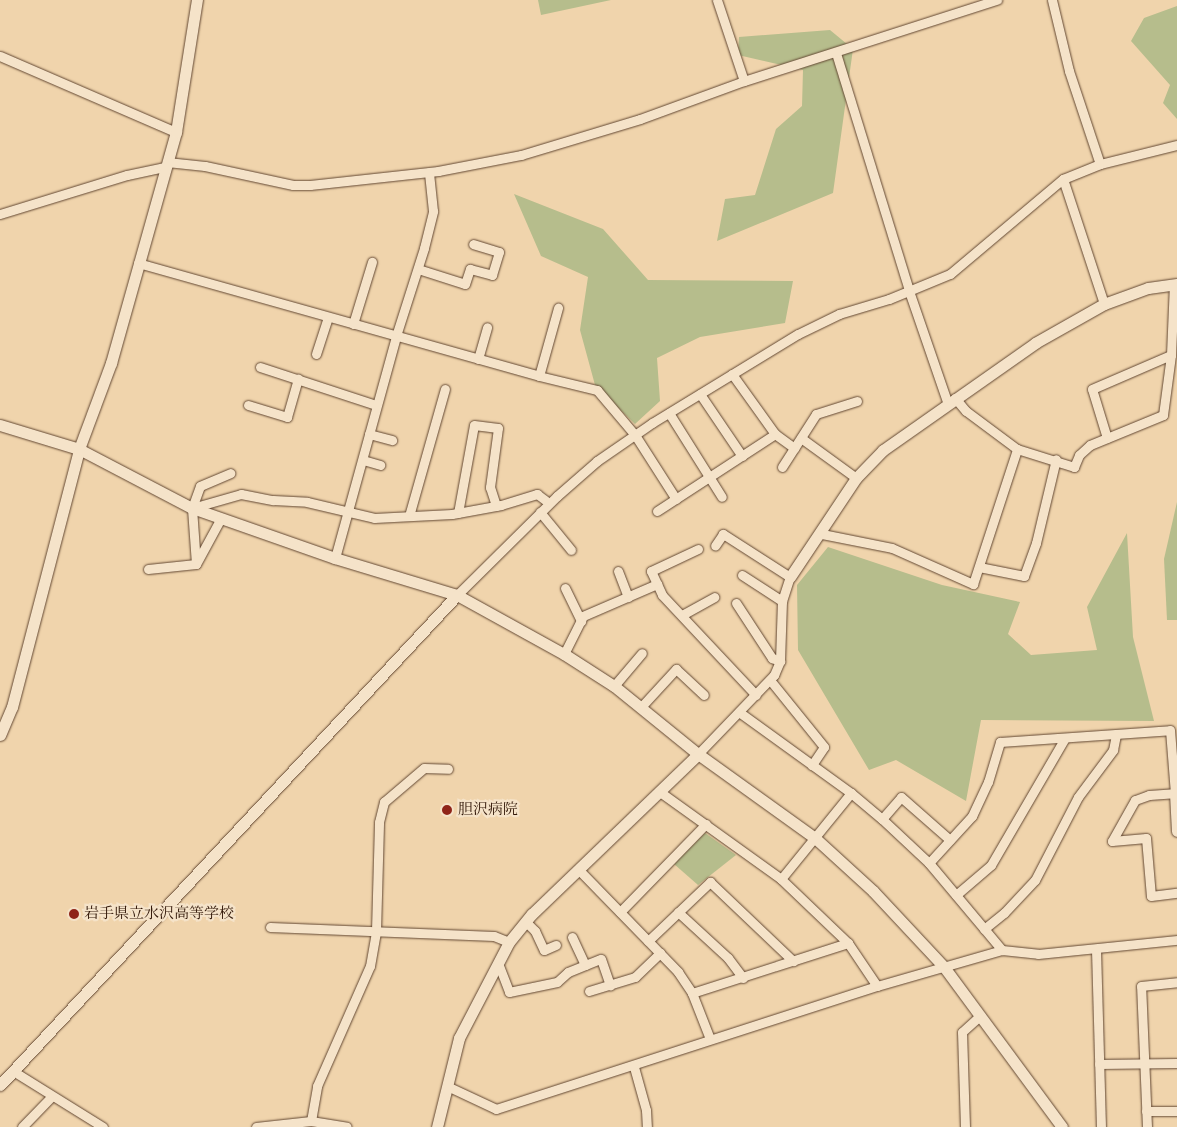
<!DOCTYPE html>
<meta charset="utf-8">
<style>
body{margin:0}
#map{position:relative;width:1177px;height:1127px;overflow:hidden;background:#f0d4ac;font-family:"IM FELL French Canon","Noto Serif JP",serif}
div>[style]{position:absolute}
.green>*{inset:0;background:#b6bd8c}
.roads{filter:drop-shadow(0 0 1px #624732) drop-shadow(0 0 1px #624732)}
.street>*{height:9px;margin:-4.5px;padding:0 4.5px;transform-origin:4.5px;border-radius:4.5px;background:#f5e3c9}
.secondary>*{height:11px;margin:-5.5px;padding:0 5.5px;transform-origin:5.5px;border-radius:5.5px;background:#f5e3c9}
.dots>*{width:14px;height:14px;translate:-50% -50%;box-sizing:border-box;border:2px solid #f5e3c9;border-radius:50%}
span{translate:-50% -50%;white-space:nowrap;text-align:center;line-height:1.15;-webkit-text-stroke:4.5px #f5e3c9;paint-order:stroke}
.poi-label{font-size:15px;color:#321809}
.left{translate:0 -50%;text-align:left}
</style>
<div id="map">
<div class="green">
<i style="clip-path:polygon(538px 0,611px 0,541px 15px)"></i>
<i style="clip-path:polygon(1177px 6px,1177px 119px,1163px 103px,1170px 85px,1131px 41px,1144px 18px)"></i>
<i style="clip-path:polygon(830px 30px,853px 49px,833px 193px,717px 241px,725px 199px,755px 195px,776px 129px,802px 106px,803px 70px,738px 55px,739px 37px)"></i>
<i style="clip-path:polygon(514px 194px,603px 229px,648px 280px,793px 281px,785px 323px,700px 337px,657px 358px,660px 401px,635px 424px,595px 385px,580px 330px,588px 277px,541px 256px)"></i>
<i style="clip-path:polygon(1177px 502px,1177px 620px,1167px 620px,1164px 559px)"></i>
<i style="clip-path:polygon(1127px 533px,1133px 637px,1154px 721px,981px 720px,966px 801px,896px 760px,869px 770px,798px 650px,797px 585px,828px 547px,942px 585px,1020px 602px,1008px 634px,1031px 655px,1097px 650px,1087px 607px)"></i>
<i style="clip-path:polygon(705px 833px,736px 855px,698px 885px,674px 864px)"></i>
</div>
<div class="roads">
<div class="street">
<i style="left:717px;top:0;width:85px;rotate:71.6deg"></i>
<i style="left:1052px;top:0;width:73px;rotate:76.5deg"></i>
<i style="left:1069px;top:71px;width:98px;rotate:71.6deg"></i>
<i style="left:836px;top:53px;width:249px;rotate:72.9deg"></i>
<i style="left:909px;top:291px;width:120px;rotate:71deg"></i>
<i style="left:0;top:56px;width:192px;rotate:23.4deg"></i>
<i style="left:167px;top:162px;width:38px;rotate:6deg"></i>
<i style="left:205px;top:166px;width:90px;rotate:12.2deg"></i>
<i style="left:293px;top:185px;width:17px"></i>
<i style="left:310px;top:185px;width:129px;rotate:-6.2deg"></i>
<i style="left:438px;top:171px;width:85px;rotate:-10.9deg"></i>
<i style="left:521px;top:155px;width:124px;rotate:-16.8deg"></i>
<i style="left:640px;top:119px;width:111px;rotate:-20.1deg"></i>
<i style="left:744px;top:81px;width:266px;rotate:-17.8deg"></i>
<i style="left:1063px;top:179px;width:132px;rotate:71.8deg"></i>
<i style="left:0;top:214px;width:133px;rotate:-17.1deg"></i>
<i style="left:127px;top:175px;width:40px;rotate:-12deg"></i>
<i style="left:138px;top:263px;width:417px;rotate:15.7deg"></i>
<i style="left:539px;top:376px;width:60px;rotate:13.6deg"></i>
<i style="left:597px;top:390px;width:59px;rotate:49.8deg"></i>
<i style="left:635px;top:435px;width:76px;rotate:57.4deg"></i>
<i style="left:418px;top:269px;width:49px;rotate:17.7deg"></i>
<i style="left:465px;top:284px;width:16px;rotate:-72deg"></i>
<i style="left:470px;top:269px;width:23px;rotate:15deg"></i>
<i style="left:492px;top:275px;width:24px;rotate:-73deg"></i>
<i style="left:499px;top:252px;width:27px;rotate:-163deg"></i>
<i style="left:353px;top:324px;width:65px;rotate:-73deg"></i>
<i style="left:316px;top:354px;width:39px;rotate:-72deg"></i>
<i style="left:478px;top:359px;width:33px;rotate:-74deg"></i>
<i style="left:260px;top:367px;width:122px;rotate:18.1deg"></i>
<i style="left:732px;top:374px;width:74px;rotate:54.4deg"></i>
<i style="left:539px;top:376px;width:71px;rotate:-74.4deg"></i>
<i style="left:700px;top:394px;width:75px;rotate:55.9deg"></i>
<i style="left:955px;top:398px;width:17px;rotate:50deg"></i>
<i style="left:966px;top:411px;width:64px;rotate:36.7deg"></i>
<i style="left:1017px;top:449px;width:60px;rotate:17.5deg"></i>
<i style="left:1074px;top:467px;width:13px;rotate:-67deg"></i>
<i style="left:1079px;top:455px;width:15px;rotate:-42deg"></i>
<i style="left:1090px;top:445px;width:79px;rotate:-22.3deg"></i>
<i style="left:1163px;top:415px;width:61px;rotate:-82.4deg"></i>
<i style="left:1171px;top:355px;width:71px;rotate:-87.6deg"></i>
<i style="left:248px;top:405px;width:41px;rotate:17.1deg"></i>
<i style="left:287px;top:417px;width:40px;rotate:-74deg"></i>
<i style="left:669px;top:413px;width:99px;rotate:57.8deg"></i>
<i style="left:369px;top:434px;width:24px;rotate:15deg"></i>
<i style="left:801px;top:438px;width:68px;rotate:36deg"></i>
<i style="left:1107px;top:438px;width:51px;rotate:-107deg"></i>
<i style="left:1092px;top:389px;width:86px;rotate:-23.3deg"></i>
<i style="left:363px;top:460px;width:18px;rotate:16deg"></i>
<i style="left:782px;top:467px;width:63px;rotate:-57.3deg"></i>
<i style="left:816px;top:414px;width:43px;rotate:-17.6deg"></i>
<i style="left:192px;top:508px;width:51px;rotate:-15.9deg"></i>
<i style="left:241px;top:494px;width:33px;rotate:11deg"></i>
<i style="left:273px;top:500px;width:34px;rotate:3deg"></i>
<i style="left:307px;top:502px;width:69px;rotate:13.4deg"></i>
<i style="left:374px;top:518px;width:78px;rotate:-2.9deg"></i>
<i style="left:452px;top:514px;width:50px;rotate:-10.4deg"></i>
<i style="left:501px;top:505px;width:38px;rotate:-17deg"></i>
<i style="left:537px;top:494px;width:15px;rotate:37deg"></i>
<i style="left:657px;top:511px;width:141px;rotate:-33.1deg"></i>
<i style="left:775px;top:434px;width:24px;rotate:36deg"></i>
<i style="left:540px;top:512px;width:49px;rotate:50.8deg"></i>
<i style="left:458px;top:513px;width:89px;rotate:-79.7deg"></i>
<i style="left:474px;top:425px;width:24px;rotate:7deg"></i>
<i style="left:498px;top:428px;width:60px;rotate:97.7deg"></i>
<i style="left:490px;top:487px;width:20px;rotate:72deg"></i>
<i style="left:409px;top:516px;width:132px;rotate:-74.2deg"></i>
<i style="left:822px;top:534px;width:71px;rotate:11.3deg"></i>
<i style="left:892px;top:548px;width:89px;rotate:24deg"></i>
<i style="left:973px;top:584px;width:142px;rotate:-71.9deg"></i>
<i style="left:698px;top:549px;width:52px;rotate:154.9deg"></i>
<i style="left:651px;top:571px;width:26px;rotate:65deg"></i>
<i style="left:662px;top:595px;width:137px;rotate:46.8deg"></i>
<i style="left:335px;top:558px;width:230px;rotate:-74.6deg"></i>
<i style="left:396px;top:336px;width:92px;rotate:-72.3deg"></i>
<i style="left:424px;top:248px;width:38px;rotate:-76deg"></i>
<i style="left:433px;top:211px;width:39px;rotate:-96deg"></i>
<i style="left:196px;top:564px;width:56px;rotate:-94.1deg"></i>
<i style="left:192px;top:508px;width:23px;rotate:-70deg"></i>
<i style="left:200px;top:486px;width:33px;rotate:-23deg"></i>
<i style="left:979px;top:567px;width:46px;rotate:11.3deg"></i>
<i style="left:1024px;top:576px;width:35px;rotate:-70deg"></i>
<i style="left:1036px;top:543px;width:86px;rotate:-76.6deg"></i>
<i style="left:148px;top:569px;width:48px;rotate:-5.9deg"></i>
<i style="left:196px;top:564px;width:52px;rotate:-61.5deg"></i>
<i style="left:618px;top:571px;width:28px;rotate:69deg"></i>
<i style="left:742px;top:575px;width:48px;rotate:33deg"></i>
<i style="left:565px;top:588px;width:37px;rotate:64deg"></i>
<i style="left:457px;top:595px;width:141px;rotate:-44.7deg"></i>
<i style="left:557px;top:496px;width:53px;rotate:-41.2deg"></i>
<i style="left:597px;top:461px;width:67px;rotate:-34.6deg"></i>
<i style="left:652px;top:423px;width:171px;rotate:-31.4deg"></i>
<i style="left:798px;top:334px;width:46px;rotate:-26deg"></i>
<i style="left:839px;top:314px;width:52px;rotate:-16.7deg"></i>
<i style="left:889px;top:299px;width:66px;rotate:-22.3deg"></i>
<i style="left:950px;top:274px;width:148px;rotate:-40.1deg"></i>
<i style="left:1063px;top:179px;width:40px;rotate:-22deg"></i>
<i style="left:1100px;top:164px;width:79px;rotate:-13.9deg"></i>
<i style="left:736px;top:603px;width:66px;rotate:56.8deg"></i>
<i style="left:772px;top:658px;width:9px;rotate:21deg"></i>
<i style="left:682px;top:615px;width:37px;rotate:-29deg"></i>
<i style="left:564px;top:654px;width:42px;rotate:-63.4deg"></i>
<i style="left:583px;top:616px;width:81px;rotate:-23.4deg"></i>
<i style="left:770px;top:680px;width:86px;rotate:51.1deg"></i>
<i style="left:824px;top:747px;width:22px;rotate:124deg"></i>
<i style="left:614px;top:686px;width:43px;rotate:-49.7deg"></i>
<i style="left:641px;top:707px;width:52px;rotate:-47.4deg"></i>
<i style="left:676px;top:669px;width:38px;rotate:43deg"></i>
<i style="left:739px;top:712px;width:138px;rotate:35.9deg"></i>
<i style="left:851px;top:793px;width:40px;rotate:40deg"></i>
<i style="left:882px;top:819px;width:64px;rotate:43.1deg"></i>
<i style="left:929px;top:863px;width:114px;rotate:50deg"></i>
<i style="left:698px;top:754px;width:110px;rotate:-46.1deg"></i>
<i style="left:774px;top:675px;width:15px;rotate:-67deg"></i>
<i style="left:780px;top:661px;width:60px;rotate:-88.1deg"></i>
<i style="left:782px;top:601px;width:25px;rotate:-72deg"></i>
<i style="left:790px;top:577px;width:80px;rotate:-147.3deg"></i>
<i style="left:723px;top:534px;width:14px;rotate:124deg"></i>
<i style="left:660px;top:792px;width:149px;rotate:35.7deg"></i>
<i style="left:781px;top:879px;width:93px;rotate:43.7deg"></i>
<i style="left:848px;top:943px;width:52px;rotate:56deg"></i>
<i style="left:1177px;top:793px;width:28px;rotate:176deg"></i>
<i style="left:1149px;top:795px;width:15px;rotate:160deg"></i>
<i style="left:1135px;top:800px;width:47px;rotate:119.3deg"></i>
<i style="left:1112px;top:841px;width:34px;rotate:-5deg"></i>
<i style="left:1146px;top:838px;width:58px;rotate:85.1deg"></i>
<i style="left:1151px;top:896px;width:26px;rotate:-7deg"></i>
<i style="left:882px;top:819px;width:29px;rotate:-49deg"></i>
<i style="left:901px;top:797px;width:65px;rotate:41.3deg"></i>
<i style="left:929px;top:863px;width:64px;rotate:-47.5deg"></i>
<i style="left:972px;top:816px;width:38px;rotate:-65deg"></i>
<i style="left:988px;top:782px;width:42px;rotate:-73.3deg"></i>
<i style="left:1000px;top:742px;width:170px;rotate:-4deg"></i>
<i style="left:1170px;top:730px;width:63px;rotate:85.5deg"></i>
<i style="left:578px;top:869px;width:144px;rotate:45.8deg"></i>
<i style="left:678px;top:972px;width:25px;rotate:56deg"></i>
<i style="left:692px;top:993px;width:49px;rotate:68.6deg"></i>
<i style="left:781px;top:879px;width:111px;rotate:-50.9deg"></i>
<i style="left:956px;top:895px;width:46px;rotate:-40.6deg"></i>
<i style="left:991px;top:865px;width:147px;rotate:-59.8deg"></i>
<i style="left:620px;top:912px;width:123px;rotate:-45.7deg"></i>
<i style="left:678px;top:912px;width:68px;rotate:42.6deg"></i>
<i style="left:728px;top:958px;width:25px;rotate:53deg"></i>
<i style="left:526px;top:922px;width:13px;rotate:45deg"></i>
<i style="left:535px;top:931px;width:21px;rotate:65deg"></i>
<i style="left:544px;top:950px;width:13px;rotate:-23deg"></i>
<i style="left:270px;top:927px;width:224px;rotate:2.3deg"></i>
<i style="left:494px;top:936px;width:16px;rotate:22deg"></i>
<i style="left:984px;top:929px;width:26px;rotate:-39deg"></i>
<i style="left:1004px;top:913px;width:45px;rotate:-46.8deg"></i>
<i style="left:1035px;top:880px;width:93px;rotate:-62.6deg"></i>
<i style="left:1078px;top:797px;width:59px;rotate:-53.3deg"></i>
<i style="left:1113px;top:750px;width:16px;rotate:-79deg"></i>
<i style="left:572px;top:937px;width:31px;rotate:65deg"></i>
<i style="left:648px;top:941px;width:86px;rotate:-43.6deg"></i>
<i style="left:710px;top:882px;width:115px;rotate:43.6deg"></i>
<i style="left:1096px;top:949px;width:178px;rotate:88.4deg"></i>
<i style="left:498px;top:963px;width:31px;rotate:69deg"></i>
<i style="left:509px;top:992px;width:49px;rotate:-11.8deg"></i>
<i style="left:557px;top:982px;width:15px;rotate:-42deg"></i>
<i style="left:568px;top:972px;width:35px;rotate:-22deg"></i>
<i style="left:601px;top:959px;width:28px;rotate:71deg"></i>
<i style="left:589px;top:991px;width:48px;rotate:-16.9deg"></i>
<i style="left:635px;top:977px;width:35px;rotate:-44deg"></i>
<i style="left:692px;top:993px;width:164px;rotate:-17.8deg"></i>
<i style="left:1099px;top:1064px;width:78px;rotate:-0.7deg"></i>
<i style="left:634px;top:1067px;width:45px;rotate:74.4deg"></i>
<i style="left:646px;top:1110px;width:17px;rotate:87deg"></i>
<i style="left:13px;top:1071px;width:106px;rotate:31.9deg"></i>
<i style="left:447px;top:1086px;width:54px;rotate:25.1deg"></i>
<i style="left:496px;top:1109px;width:400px;rotate:-17.9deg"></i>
<i style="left:877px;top:986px;width:130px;rotate:-16.1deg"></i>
<i style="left:1002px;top:950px;width:36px;rotate:6deg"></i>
<i style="left:1038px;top:954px;width:140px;rotate:-5.8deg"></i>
<i style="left:1146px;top:1111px;width:31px"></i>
<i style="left:311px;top:1121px;width:36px;rotate:-80deg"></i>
<i style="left:317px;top:1086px;width:131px;rotate:-66.2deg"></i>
<i style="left:370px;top:966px;width:36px;rotate:-80deg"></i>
<i style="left:376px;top:931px;width:109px;rotate:-88.4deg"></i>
<i style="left:379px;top:822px;width:21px;rotate:-76deg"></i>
<i style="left:384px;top:802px;width:52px;rotate:-40.4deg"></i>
<i style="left:424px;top:768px;width:24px;rotate:2deg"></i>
<i style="left:22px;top:1127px;width:43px;rotate:-45.9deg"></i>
<i style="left:256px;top:1127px;width:55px;rotate:-6.2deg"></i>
<i style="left:311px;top:1121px;width:36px;rotate:9deg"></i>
<i style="left:965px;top:1127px;width:95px;rotate:-91.8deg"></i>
<i style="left:962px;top:1032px;width:24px;rotate:-42deg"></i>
<i style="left:1147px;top:1127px;width:141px;rotate:-92.4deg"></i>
<i style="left:1141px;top:986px;width:36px;rotate:-6deg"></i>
</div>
<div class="secondary">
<i style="left:0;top:425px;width:83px;rotate:16.9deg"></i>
<i style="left:79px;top:449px;width:127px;rotate:27.6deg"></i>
<i style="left:192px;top:508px;width:151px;rotate:19.3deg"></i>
<i style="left:335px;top:558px;width:127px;rotate:16.9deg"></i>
<i style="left:457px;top:595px;width:122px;rotate:28.9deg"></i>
<i style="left:564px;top:654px;width:59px;rotate:32.6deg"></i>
<i style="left:614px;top:686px;width:108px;rotate:39deg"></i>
<i style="left:698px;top:754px;width:144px;rotate:35.7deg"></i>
<i style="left:815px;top:838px;width:79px;rotate:42.4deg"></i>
<i style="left:873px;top:891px;width:104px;rotate:46.9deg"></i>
<i style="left:944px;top:967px;width:199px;rotate:53.6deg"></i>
<i style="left:790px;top:577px;width:119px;rotate:-56.3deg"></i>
<i style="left:856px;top:478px;width:39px;rotate:-46deg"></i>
<i style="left:883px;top:450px;width:186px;rotate:-35.1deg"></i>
<i style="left:1035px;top:343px;width:79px;rotate:-29.5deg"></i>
<i style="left:1104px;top:304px;width:47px;rotate:-20deg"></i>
<i style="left:1148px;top:288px;width:29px;rotate:-8deg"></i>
<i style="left:0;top:735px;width:30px;rotate:-67deg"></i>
<i style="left:12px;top:707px;width:267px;rotate:-75.4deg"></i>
<i style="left:79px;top:449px;width:92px;rotate:-69.6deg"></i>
<i style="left:111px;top:363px;width:240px;rotate:-74.3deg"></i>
<i style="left:176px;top:132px;width:134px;rotate:-81deg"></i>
<i style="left:1175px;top:793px;width:38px;rotate:87deg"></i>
<i style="left:0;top:1085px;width:670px;rotate:-47deg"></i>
<i style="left:437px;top:1127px;width:92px;rotate:-76.1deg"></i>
<i style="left:459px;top:1038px;width:108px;rotate:-62.5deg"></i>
<i style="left:509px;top:942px;width:36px;rotate:-51deg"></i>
<i style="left:532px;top:914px;width:231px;rotate:-43.9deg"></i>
</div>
</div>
<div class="dots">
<i style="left:447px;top:810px;background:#8f2418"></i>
<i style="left:74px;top:914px;background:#8f2418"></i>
</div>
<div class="poi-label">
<span class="left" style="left:458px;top:810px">胆沢病院</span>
<span class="left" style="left:84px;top:914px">岩手県立水沢高等学校</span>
</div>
</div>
